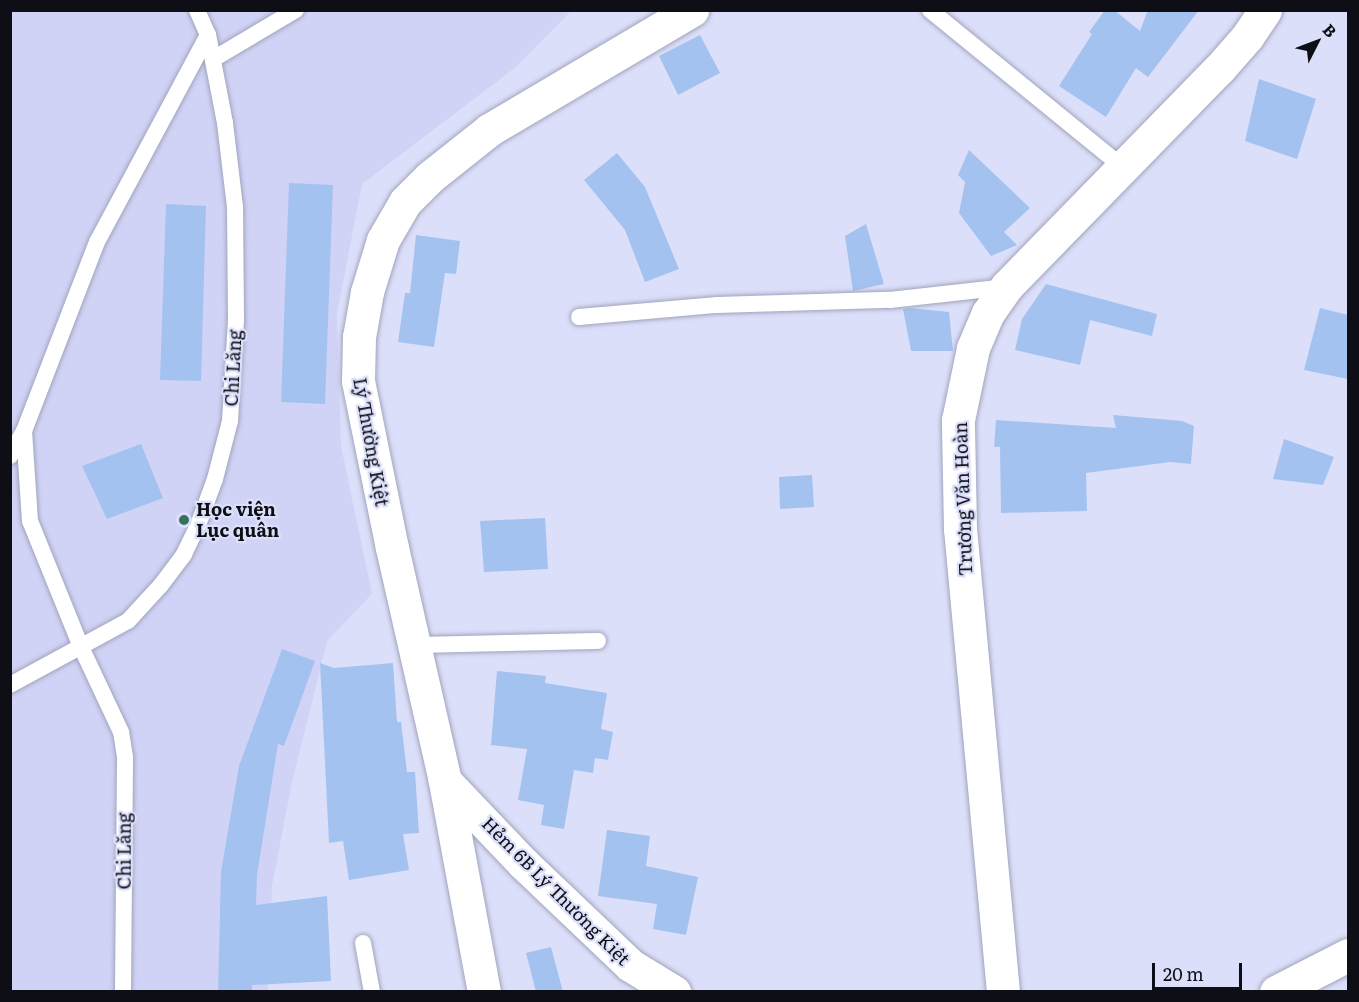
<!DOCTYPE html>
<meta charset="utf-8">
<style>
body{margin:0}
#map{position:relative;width:1359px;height:1002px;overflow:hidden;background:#dcdff9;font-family:Literata,serif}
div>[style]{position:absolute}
.built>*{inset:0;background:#d0d3f5}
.building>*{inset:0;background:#a4c2f0}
.roads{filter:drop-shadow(0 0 2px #a1a4bd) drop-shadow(0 0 2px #a1a4bd)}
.lane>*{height:16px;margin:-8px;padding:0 8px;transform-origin:8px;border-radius:8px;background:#fff}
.street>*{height:33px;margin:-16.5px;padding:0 16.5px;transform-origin:16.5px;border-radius:16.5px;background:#fff}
.secondary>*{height:33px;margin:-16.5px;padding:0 16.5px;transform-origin:16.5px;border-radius:16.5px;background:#fff}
.dots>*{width:16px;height:16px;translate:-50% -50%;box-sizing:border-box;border:3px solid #dcdff9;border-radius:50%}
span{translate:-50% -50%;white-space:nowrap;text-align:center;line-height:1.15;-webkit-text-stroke:4.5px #dcdff9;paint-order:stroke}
.street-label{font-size:18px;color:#0e0e17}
.poi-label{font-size:18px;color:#0e0e17;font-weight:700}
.left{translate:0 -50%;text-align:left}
.frame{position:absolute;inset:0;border:12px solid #0e0e17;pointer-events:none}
.north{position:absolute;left:1287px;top:12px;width:60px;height:60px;-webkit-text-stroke:4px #dcdff9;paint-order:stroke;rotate:48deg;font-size:16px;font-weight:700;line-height:24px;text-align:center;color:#0e0e17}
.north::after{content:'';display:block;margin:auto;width:21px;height:27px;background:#0e0e17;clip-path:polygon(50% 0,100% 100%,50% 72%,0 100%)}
.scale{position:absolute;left:1152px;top:963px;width:90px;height:27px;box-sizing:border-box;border:3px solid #0e0e17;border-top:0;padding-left:8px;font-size:18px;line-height:21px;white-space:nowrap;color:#0e0e17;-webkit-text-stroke:4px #dcdff9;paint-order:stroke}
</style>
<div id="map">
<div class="built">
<i style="clip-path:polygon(10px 11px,571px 11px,516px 67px,362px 184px,337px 313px,341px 446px,372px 594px,327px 641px,292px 782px,272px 886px,268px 991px,11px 991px)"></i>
</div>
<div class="building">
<i style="clip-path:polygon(1105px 10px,1114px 10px,1140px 31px,1148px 10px,1199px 10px,1148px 77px,1136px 68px,1106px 117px,1059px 86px,1092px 34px,1089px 32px)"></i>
<i style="clip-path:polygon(700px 35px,720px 73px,678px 95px,659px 56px)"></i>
<i style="clip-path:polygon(1259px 79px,1316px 99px,1297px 159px,1245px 141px)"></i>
<i style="clip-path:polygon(969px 150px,1030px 208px,1004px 232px,1017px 245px,991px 256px,959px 213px,965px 182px,958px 175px)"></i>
<i style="clip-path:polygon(617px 153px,645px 187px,679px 269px,645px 282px,625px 230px,584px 180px)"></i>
<i style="clip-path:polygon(289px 183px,333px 185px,325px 404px,281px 402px)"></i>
<i style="clip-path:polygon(166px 204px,206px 206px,201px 381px,160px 380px)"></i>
<i style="clip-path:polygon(866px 224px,884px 284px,853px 291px,845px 236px)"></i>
<i style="clip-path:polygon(416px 235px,460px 241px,456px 274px,445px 273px,434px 347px,398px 342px,405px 293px,410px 293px)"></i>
<i style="clip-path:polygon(1046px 284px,1157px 314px,1152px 336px,1090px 320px,1080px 365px,1015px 350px,1022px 319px)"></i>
<i style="clip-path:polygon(910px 308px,949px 312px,953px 351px,911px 351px,903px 309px)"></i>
<i style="clip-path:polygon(1320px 308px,1348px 315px,1348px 379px,1304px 370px)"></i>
<i style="clip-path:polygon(1113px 415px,1182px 421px,1194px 426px,1191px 464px,1170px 462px,1086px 473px,1087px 511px,1001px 513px,1000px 447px,994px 447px,996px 420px,1116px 428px)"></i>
<i style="clip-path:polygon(1284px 439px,1334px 457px,1323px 485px,1273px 479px)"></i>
<i style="clip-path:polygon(141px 444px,163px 498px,107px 519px,82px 466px)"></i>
<i style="clip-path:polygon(812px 475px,814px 507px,780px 509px,779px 477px)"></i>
<i style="clip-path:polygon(545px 518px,548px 569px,484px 572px,480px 521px)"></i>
<i style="clip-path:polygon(282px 649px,315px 661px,284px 746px,278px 744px,257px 875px,256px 905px,327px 896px,331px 981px,252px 985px,252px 992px,218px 992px,221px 872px,239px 766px)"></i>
<i style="clip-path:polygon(320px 663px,334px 668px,393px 663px,397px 722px,401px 722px,407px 772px,415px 772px,419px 833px,403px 834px,409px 870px,349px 880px,343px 841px,329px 843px)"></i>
<i style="clip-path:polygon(497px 671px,546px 676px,545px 683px,607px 693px,601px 729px,613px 732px,608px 760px,595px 758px,593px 773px,574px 770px,564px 829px,541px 825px,544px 805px,518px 800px,527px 749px,491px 745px)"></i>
<i style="clip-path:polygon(607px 830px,650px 836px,646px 866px,698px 877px,686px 935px,653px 929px,657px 904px,598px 896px)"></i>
<i style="clip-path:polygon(551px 947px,563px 992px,536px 992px,526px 953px)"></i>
</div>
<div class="roads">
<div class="lane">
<i style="left:930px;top:10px;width:250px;rotate:39.2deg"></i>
<i style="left:215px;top:58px;width:94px;rotate:-30.7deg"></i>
<i style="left:579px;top:317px;width:139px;rotate:-5deg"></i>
<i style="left:717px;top:305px;width:173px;rotate:-1.7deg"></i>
<i style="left:890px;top:300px;width:117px;rotate:-6.4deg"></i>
<i style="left:10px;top:456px;width:29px;rotate:-61deg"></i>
<i style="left:415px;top:645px;width:183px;rotate:-1.3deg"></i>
<i style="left:10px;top:685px;width:134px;rotate:-28.5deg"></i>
<i style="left:128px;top:621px;width:49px;rotate:-47.5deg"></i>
<i style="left:161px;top:585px;width:39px;rotate:-53deg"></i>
<i style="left:184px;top:554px;width:32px;rotate:-64deg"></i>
<i style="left:198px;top:525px;width:49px;rotate:-69.7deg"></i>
<i style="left:215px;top:479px;width:60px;rotate:-75.5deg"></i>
<i style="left:230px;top:421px;width:102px;rotate:-86.6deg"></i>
<i style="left:236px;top:319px;width:112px;rotate:-90.5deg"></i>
<i style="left:235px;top:207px;width:85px;rotate:-96.8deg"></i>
<i style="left:225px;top:123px;width:90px;rotate:-100.9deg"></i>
<i style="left:363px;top:943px;width:50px;rotate:79.6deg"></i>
<i style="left:123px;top:992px;width:235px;rotate:-89.5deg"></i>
<i style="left:125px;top:757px;width:25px;rotate:-99deg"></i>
<i style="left:121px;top:732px;width:94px;rotate:-115.2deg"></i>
<i style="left:81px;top:647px;width:136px;rotate:-112deg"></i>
<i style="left:30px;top:521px;width:90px;rotate:-93.8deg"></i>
<i style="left:24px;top:431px;width:203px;rotate:-68.9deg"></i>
<i style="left:97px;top:242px;width:235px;rotate:-61.8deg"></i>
<i style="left:208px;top:35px;width:27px;rotate:-114deg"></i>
</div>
<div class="street">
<i style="left:445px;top:781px;width:113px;rotate:46.4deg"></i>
<i style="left:523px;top:863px;width:148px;rotate:43.6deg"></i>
<i style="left:630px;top:965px;width:52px;rotate:31.5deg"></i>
<i style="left:484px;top:992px;width:215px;rotate:-100.5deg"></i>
<i style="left:445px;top:781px;width:239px;rotate:-102.8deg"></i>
<i style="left:392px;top:548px;width:170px;rotate:-101.5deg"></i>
<i style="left:358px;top:381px;width:44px;rotate:-88.7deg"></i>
<i style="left:359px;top:337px;width:46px;rotate:-79.9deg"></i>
<i style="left:367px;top:292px;width:54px;rotate:-72.9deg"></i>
<i style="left:383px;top:240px;width:44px;rotate:-59.9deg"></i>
<i style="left:405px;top:202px;width:35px;rotate:-45deg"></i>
<i style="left:430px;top:177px;width:75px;rotate:-38.5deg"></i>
<i style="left:489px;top:130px;width:236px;rotate:-30.6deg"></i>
<i style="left:1003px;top:992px;width:465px;rotate:-95.3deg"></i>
<i style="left:960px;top:529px;width:109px;rotate:-91.1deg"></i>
<i style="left:958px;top:420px;width:74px;rotate:-78.2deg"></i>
<i style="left:973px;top:348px;width:38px;rotate:-67deg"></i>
<i style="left:988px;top:313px;width:33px;rotate:-55deg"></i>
<i style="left:1007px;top:286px;width:303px;rotate:-45.7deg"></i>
<i style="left:1219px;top:69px;width:43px;rotate:-48.8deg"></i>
<i style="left:1247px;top:37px;width:32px;rotate:-56deg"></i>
</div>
<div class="secondary">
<i style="left:1276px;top:992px;width:81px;rotate:-27.2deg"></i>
</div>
</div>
<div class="dots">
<i style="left:184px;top:520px;background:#33725f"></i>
</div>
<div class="street-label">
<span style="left:233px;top:368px;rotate:-87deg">Chi Lăng</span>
<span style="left:371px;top:442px;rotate:80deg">Lý Thường Kiệt</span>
<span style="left:963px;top:499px;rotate:-92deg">Trương Văn Hoàn</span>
<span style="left:124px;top:851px;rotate:-90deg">Chi Lăng</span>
<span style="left:556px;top:891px;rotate:45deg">Hẻm 6B Lý Thương Kiệt</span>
</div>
<div class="poi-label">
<span class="left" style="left:196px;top:520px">Học viện<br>Lục quân</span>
</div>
<div class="frame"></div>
<div class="north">B</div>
<div class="scale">20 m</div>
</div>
